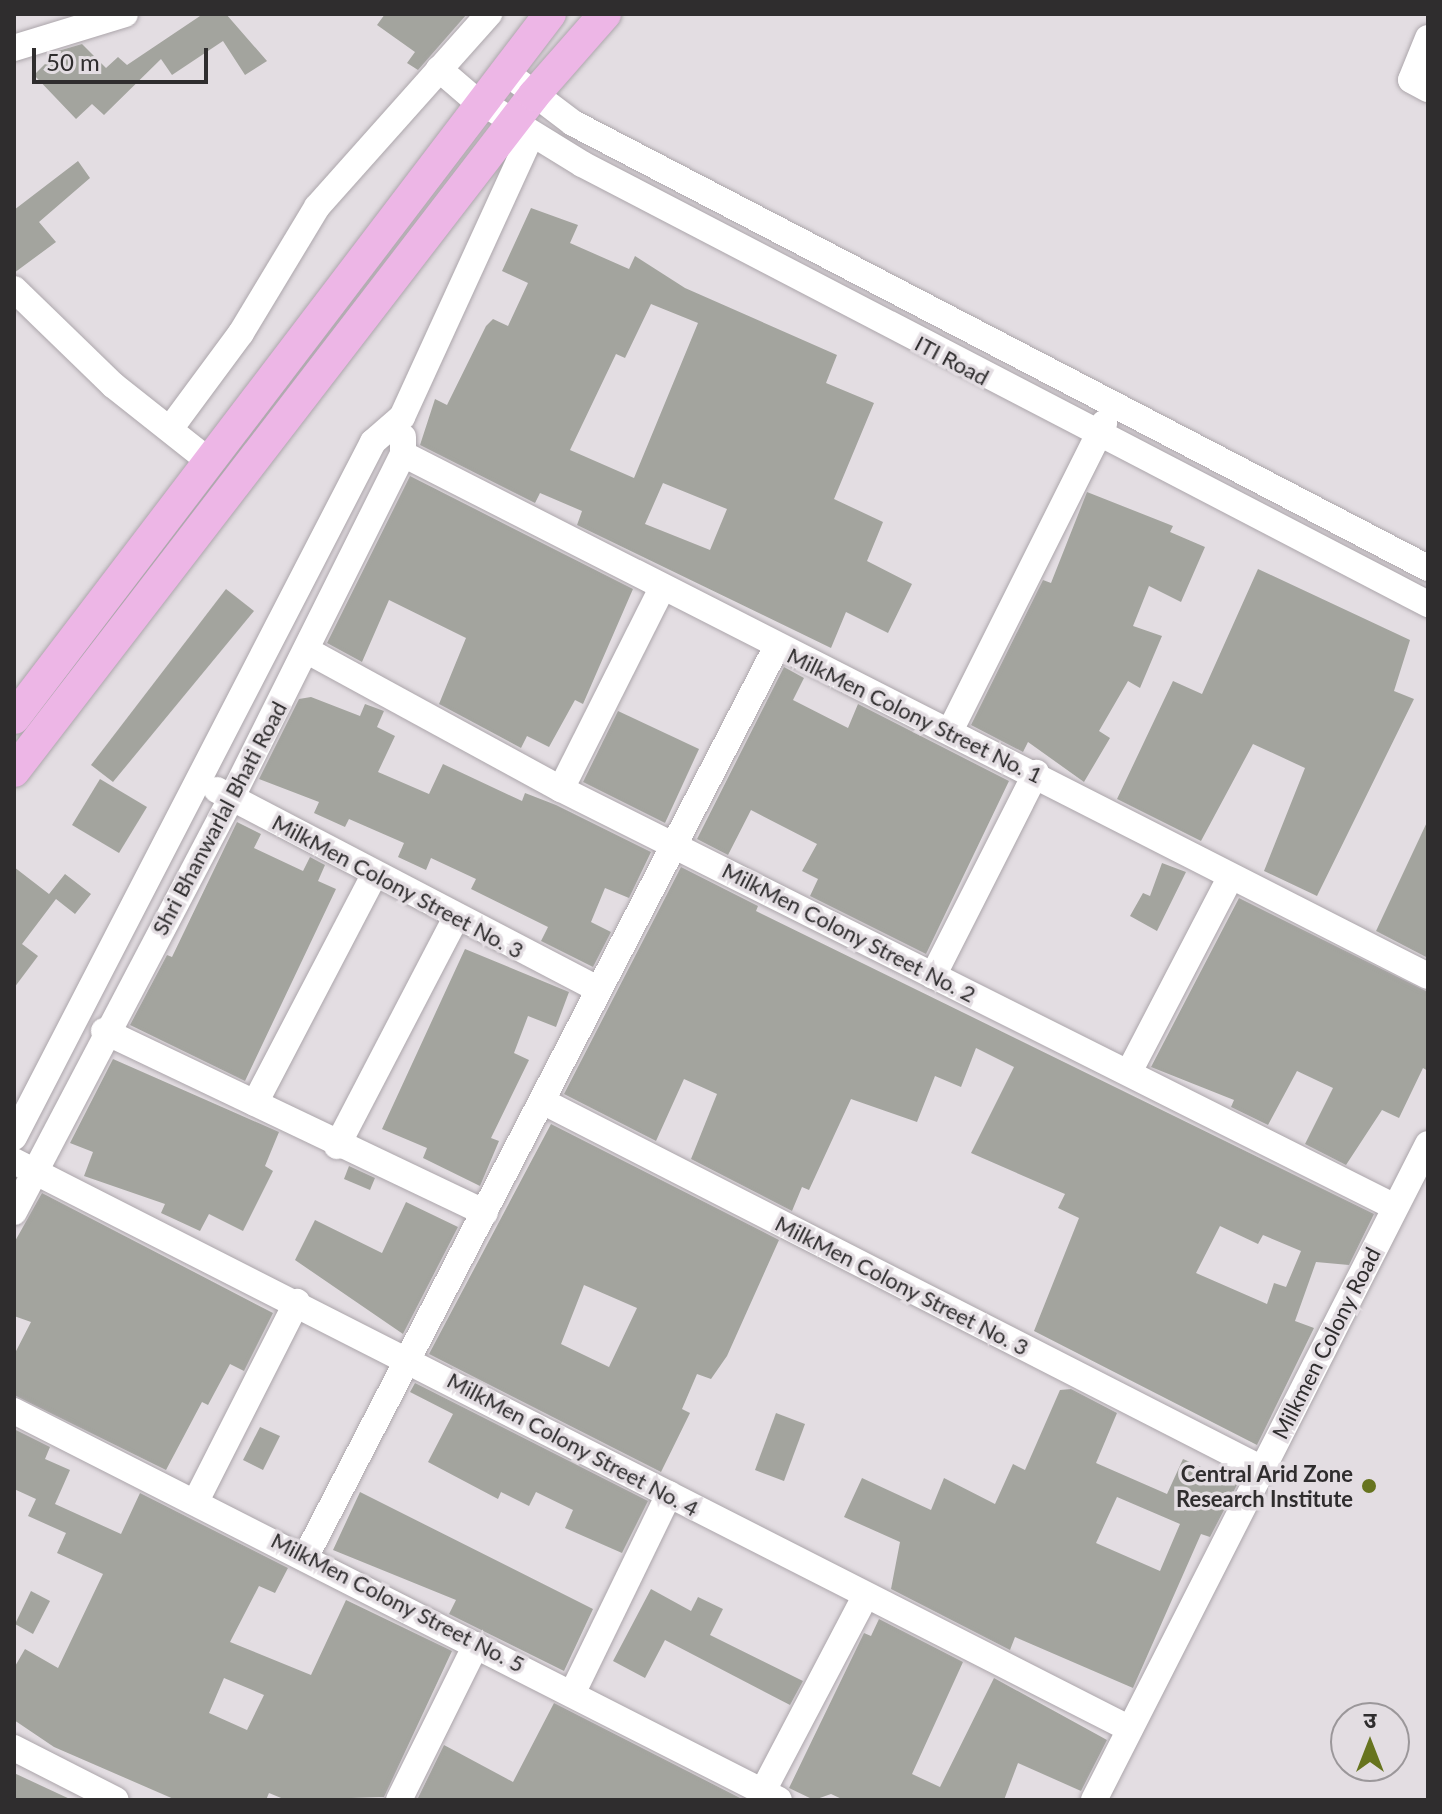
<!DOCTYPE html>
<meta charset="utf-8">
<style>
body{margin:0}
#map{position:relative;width:1442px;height:1814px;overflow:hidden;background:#e3dde2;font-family:Lato,"Noto Sans Devanagari",sans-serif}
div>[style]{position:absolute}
.building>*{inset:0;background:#a3a49e}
.roads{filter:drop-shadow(0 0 2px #aca6ab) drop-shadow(0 0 2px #aca6ab)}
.minor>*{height:26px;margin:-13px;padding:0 13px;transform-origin:13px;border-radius:13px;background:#fff}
.major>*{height:32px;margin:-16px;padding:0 16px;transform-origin:16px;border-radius:16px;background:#edb6e6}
.dots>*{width:22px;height:22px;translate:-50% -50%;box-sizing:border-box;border:4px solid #e3dde2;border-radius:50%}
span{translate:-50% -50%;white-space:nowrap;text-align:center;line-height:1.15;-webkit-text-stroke:7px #e3dde2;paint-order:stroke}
.street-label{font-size:22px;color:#2f2d2e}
.poi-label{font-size:22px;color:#2f2d2e;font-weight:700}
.right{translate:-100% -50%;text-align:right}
.frame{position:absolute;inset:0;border:16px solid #2f2d2e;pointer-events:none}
.north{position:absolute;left:1330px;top:1702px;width:80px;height:80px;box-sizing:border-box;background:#e3dde2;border:2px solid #9b979a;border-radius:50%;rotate:0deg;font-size:22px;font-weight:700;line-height:32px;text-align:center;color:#2f2d2e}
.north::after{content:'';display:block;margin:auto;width:28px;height:36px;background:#67741f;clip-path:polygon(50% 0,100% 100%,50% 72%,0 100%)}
.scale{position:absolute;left:32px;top:48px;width:176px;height:36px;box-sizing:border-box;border:4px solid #2f2d2e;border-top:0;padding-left:10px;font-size:24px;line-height:28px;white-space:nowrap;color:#2f2d2e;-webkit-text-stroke:6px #e3dde2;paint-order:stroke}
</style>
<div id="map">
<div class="building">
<i style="clip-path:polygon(203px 14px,226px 14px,267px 61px,245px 75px,223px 41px,172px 75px,161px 59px,104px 115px,92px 104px,76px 119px,34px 75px,58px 51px,82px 44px,106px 68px,118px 57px,127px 65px)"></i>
<i style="clip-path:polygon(385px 14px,467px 14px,418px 70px,407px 63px,415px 52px,377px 25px)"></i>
<i style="clip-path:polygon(78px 161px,90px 178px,39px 222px,56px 242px,14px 273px,14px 210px)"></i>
<i style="clip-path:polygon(evenodd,531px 208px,578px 225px,570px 243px,629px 269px,635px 256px,685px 288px,837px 355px,826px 383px,874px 403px,834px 499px,883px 522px,867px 561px,912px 584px,888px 633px,846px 612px,831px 648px,577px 525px,582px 511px,540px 493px,535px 503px,420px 445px,435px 399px,447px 405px,486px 326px,493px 319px,508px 326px,528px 283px,502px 271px,531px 208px,651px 304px,698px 323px,634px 478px,570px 450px,616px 354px,625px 358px,651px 304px,531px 208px,663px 483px,727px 509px,710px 550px,645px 524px,663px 483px)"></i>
<i style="clip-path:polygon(410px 476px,633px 589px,583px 704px,575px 700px,549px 747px,527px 736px,521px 748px,439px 704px,466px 638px,389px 600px,362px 662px,327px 643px)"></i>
<i style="clip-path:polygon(1087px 492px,1173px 526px,1170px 532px,1205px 547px,1181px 602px,1149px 586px,1133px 626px,1162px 636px,1140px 688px,1128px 681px,1099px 731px,1110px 738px,1084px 782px,1028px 742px,1023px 752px,971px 725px,1043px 580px,1051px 583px)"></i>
<i style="clip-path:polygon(1258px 569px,1410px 640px,1394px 691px,1414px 699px,1317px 896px,1264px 871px,1305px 768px,1253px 744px,1201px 841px,1117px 799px,1173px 681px,1202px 694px)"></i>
<i style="clip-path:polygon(226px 589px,254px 611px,113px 782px,91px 765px)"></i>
<i style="clip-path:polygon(784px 667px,804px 678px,793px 700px,848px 728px,858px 704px,1009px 781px,926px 954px,810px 896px,818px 879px,802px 871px,817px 844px,751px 810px,728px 855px,697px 839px)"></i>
<i style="clip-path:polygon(311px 697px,360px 716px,365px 704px,384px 711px,377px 727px,395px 736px,378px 772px,429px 794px,443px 764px,522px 801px,525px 793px,556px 805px,651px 852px,629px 898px,605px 888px,591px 922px,611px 932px,593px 967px,541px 941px,548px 927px,471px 889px,476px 879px,431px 858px,426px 870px,398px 857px,404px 843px,349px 819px,345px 827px,314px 813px,319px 802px,259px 779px,299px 699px)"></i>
<i style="clip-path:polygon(618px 711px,699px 749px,665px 823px,583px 782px)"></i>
<i style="clip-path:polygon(100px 779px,147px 807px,119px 853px,72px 825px)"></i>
<i style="clip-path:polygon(1428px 820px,1428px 958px,1376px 931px)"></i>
<i style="clip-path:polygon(237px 822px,261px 834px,254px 848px,303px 871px,310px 857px,325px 865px,318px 881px,336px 889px,245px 1081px,130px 1025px,167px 955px,172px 957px)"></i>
<i style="clip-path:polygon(1162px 863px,1186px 872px,1157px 931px,1130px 916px,1143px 893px,1150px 896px)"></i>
<i style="clip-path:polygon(14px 867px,49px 894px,65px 874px,91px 894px,75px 914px,56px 899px,22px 944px,38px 956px,14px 988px)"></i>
<i style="clip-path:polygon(evenodd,681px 867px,758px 906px,756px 911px,1374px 1214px,1349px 1265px,1316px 1262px,1295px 1321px,1314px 1328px,1257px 1445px,1034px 1331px,1079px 1218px,1058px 1208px,1065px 1194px,971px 1153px,1014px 1067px,976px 1048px,961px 1087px,935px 1076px,917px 1122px,851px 1099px,809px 1190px,802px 1187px,792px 1211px,691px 1159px,717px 1094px,684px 1079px,656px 1141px,564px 1094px,681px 867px,1220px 1226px,1258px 1244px,1263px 1235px,1301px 1251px,1286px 1287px,1274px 1283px,1267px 1304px,1196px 1273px,1220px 1226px)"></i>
<i style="clip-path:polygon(1239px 898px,1428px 992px,1428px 1071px,1423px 1068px,1399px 1118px,1382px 1110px,1346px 1165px,1305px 1144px,1333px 1088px,1297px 1071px,1268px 1125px,1231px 1107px,1234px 1100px,1151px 1067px)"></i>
<i style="clip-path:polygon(465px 949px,569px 992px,556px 1027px,528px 1016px,514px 1053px,529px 1060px,491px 1138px,499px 1141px,480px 1186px,423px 1158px,427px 1148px,382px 1129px)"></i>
<i style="clip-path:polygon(113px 1059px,279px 1132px,265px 1166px,273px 1171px,243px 1231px,209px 1214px,200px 1231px,161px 1213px,165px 1204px,84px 1176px,93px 1152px,70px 1143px)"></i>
<i style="clip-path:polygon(evenodd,551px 1124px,779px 1240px,727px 1356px,711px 1379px,697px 1374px,682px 1409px,690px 1413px,661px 1472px,429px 1354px,551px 1124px,584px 1285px,637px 1308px,609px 1367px,561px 1344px,584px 1285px)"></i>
<i style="clip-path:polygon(349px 1166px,375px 1178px,370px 1190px,344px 1179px)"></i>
<i style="clip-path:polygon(42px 1193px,273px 1313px,244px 1371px,230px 1364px,208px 1405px,202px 1402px,166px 1470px,14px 1395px,14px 1355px,31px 1322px,14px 1316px,14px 1243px)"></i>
<i style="clip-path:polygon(406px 1202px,458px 1227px,403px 1334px,295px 1260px,315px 1220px,382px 1253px)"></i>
<i style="clip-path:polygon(415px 1383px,648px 1501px,622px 1553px,565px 1528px,573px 1510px,536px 1492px,529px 1506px,501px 1492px,498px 1499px,428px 1462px,453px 1414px,410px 1392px)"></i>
<i style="clip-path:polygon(evenodd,1071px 1389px,1117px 1413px,1096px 1463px,1167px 1494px,1183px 1459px,1238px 1483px,1210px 1537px,1201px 1534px,1133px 1688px,1015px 1637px,1010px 1650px,891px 1589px,900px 1542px,844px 1517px,862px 1478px,931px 1510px,944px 1478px,995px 1504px,1013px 1464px,1025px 1470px,1060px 1390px,1071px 1389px,1117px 1497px,1180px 1524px,1160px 1571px,1096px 1543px,1117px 1497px)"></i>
<i style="clip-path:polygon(776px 1413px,805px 1424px,784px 1481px,755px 1470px)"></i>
<i style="clip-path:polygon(260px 1427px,280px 1436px,263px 1470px,243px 1460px)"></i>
<i style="clip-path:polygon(evenodd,14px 1429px,50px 1447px,45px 1459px,70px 1470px,55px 1504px,121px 1534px,140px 1493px,288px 1568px,275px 1593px,259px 1586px,230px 1642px,311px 1675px,346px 1600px,452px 1651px,384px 1797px,286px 1800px,269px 1793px,266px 1800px,176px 1800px,54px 1747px,14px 1720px,14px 1668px,25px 1649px,58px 1668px,103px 1574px,57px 1553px,66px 1533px,28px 1516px,36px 1499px,14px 1489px,14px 1429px,224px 1678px,264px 1695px,247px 1730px,209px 1713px,224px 1678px)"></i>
<i style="clip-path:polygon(360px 1492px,593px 1609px,564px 1671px,449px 1614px,456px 1600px,333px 1550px)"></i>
<i style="clip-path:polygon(651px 1589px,691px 1611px,698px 1597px,723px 1609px,710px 1635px,803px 1681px,790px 1705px,665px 1640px,645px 1678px,613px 1661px)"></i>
<i style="clip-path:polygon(31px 1591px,50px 1601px,33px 1634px,15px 1624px)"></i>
<i style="clip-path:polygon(879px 1619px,963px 1662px,912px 1774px,940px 1787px,994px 1678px,1107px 1740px,1081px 1791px,1018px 1763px,1004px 1800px,844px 1800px,831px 1794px,814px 1800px,789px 1788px,864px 1633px,871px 1636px)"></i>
<i style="clip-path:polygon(554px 1703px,744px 1800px,417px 1800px,444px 1745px,513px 1782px)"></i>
<i style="clip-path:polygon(14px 1773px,72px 1800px,14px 1800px)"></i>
</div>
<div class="roads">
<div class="minor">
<i style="left:1428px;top:38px;width:45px;rotate:112deg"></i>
<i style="left:1411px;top:80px;width:19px;rotate:28deg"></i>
<i style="left:14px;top:48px;width:116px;rotate:-17deg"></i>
<i style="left:439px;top:69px;width:55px;rotate:40.6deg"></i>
<i style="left:507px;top:73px;width:83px;rotate:37.1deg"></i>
<i style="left:573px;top:123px;width:964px;rotate:27.5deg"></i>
<i style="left:483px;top:103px;width:116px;rotate:31.6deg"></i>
<i style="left:582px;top:164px;width:954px;rotate:27.48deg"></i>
<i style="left:14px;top:289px;width:138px;rotate:44.1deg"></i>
<i style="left:113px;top:385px;width:122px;rotate:38.4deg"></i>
<i style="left:170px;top:429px;width:119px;rotate:-53.5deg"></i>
<i style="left:241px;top:333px;width:147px;rotate:-58.9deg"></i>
<i style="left:317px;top:207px;width:259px;rotate:-48.3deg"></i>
<i style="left:403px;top:454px;width:1150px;rotate:26.99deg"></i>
<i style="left:306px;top:650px;width:290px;rotate:28.6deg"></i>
<i style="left:561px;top:789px;width:933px;rotate:26.62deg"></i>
<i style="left:951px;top:729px;width:342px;rotate:-63.4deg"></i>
<i style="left:561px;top:789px;width:225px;rotate:-63.3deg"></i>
<i style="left:217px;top:790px;width:430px;rotate:27.6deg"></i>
<i style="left:933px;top:976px;width:228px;rotate:-63.1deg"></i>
<i style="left:104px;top:1031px;width:422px;rotate:25.5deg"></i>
<i style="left:1129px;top:1072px;width:219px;rotate:-62.5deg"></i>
<i style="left:542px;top:1101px;width:809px;rotate:27.07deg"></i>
<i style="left:255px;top:1103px;width:257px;rotate:-62.4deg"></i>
<i style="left:14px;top:1137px;width:782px;rotate:-62.68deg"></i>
<i style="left:373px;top:442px;width:38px;rotate:-41deg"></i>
<i style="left:402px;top:417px;width:310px;rotate:-65.4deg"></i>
<i style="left:337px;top:1146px;width:256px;rotate:-62.5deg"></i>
<i style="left:14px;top:1161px;width:1252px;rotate:26.97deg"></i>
<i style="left:14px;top:1212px;width:469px;rotate:-62.3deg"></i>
<i style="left:232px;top:797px;width:383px;rotate:-63.5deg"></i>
<i style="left:403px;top:454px;width:17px;rotate:-90deg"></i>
<i style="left:14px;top:1411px;width:858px;rotate:26.95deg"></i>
<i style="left:197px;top:1499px;width:221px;rotate:-63.1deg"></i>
<i style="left:307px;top:1554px;width:1020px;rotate:-62.63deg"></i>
<i style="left:573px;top:1692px;width:220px;rotate:-64.1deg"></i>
<i style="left:14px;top:1748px;width:114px;rotate:27deg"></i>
<i style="left:763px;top:1791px;width:217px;rotate:-62.3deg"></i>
<i style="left:399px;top:1800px;width:173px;rotate:-63.6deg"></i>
<i style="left:1094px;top:1800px;width:736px;rotate:-63.02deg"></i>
</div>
<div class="major">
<i style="left:14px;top:718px;width:885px;rotate:-52.72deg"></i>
<i style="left:14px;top:771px;width:853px;rotate:-52.43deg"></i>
<i style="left:534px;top:95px;width:108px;rotate:-48.8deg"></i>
</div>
</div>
<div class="dots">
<i style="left:1369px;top:1486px;background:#67741f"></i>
</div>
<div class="street-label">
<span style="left:952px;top:360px;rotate:28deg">ITI Road</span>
<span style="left:915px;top:715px;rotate:26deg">MilkMen Colony Street No. 1</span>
<span style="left:219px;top:818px;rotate:-62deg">Shri Bhanwarlal Bhati Road</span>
<span style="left:398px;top:886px;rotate:28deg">MilkMen Colony Street No. 3</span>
<span style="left:849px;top:932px;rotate:27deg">MilkMen Colony Street No. 2</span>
<span style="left:902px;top:1285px;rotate:27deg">MilkMen Colony Street No. 3</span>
<span style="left:1326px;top:1343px;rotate:-63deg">Milkmen Colony Road</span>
<span style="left:573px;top:1444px;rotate:28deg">MilkMen Colony Street No. 4</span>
<span style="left:398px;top:1602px;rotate:27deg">MilkMen Colony Street No. 5</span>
</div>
<div class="poi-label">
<span class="right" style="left:1353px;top:1486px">Central Arid Zone<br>Research Institute</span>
</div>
<div class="frame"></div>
<div class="north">उ</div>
<div class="scale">50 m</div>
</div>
